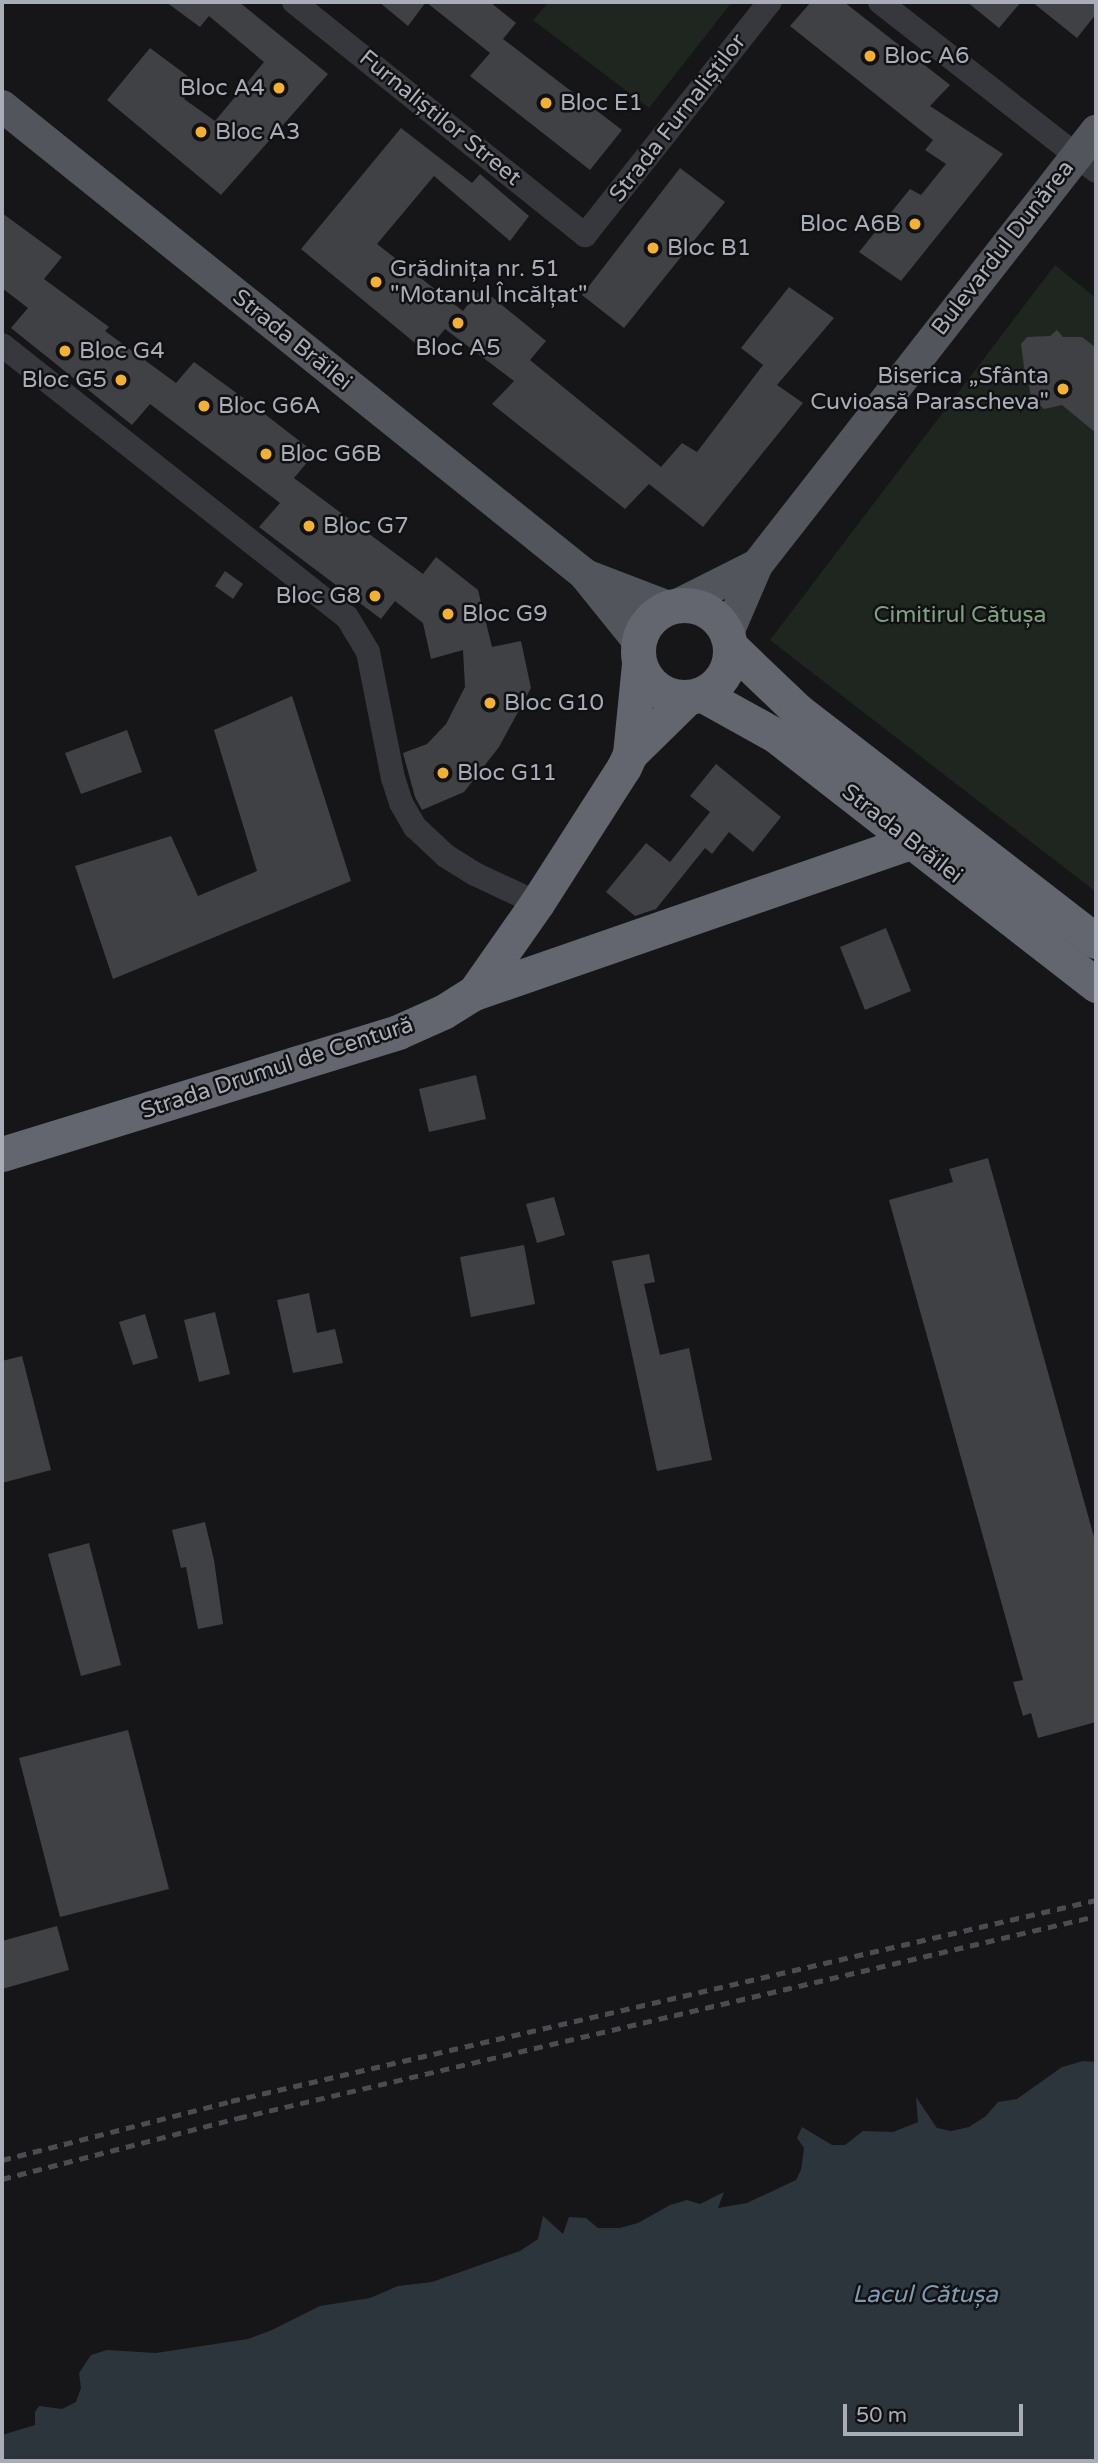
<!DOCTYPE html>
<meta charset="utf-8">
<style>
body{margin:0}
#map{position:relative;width:1098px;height:2463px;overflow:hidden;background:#161618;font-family:"Varela Round",sans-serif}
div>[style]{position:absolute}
.green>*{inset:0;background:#1e261f}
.water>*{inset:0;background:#2c353c}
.building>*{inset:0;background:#404145}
.minor>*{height:24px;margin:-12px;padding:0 12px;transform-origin:12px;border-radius:12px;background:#37383d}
.major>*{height:32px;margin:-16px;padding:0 16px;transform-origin:16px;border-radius:16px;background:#53555c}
.highway>*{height:35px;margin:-17.5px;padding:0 17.5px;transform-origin:17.5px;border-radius:17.5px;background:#63666e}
.highway>.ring{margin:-17.5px;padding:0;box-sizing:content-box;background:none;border:35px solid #63666e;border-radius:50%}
.rail>*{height:5px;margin-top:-2.5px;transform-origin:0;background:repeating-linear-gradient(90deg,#4a4c52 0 9px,transparent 0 16px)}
.dots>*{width:19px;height:19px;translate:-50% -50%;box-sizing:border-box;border:4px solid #111113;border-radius:50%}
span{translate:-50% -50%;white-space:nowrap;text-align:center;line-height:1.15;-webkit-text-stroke:5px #111113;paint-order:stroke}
.poi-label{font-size:23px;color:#a8adb8}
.left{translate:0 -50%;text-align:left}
.right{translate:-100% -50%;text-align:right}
.street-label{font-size:23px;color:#a8adb8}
.park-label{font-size:23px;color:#7fa381}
.water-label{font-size:24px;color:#7f9bb3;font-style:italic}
.frame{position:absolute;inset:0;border:4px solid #a8adb8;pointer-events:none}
.scale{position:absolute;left:843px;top:2404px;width:180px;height:32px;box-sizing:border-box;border:4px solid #a8adb8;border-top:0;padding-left:9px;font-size:21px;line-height:24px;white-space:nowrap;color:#a8adb8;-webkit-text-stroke:5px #111113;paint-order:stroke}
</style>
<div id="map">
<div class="green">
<i style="clip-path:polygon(549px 2px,732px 2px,649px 108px,533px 20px)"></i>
<i style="clip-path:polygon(1055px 265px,1096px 298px,1096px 892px,770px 640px)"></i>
</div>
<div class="water">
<i style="clip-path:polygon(1083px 2061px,1096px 2062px,1096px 2461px,2px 2461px,2px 2435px,35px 2425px,35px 2412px,39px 2406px,62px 2409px,76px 2402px,81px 2388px,79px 2373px,91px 2355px,107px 2350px,156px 2353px,248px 2339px,272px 2330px,320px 2306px,370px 2298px,398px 2286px,432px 2282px,520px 2251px,538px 2239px,543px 2216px,563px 2234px,569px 2217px,586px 2218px,598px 2228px,620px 2228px,638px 2223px,670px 2205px,687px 2200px,700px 2204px,724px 2192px,718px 2208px,747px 2203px,796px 2180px,801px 2170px,804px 2148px,797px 2138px,802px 2127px,832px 2145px,845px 2145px,863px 2131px,893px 2132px,918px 2122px,916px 2097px,937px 2128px,951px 2131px,969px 2127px,986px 2116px,998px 2102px,1017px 2099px,1062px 2067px)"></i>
</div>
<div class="building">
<i style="clip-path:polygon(166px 2px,239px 2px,328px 74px,221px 195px,107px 100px,150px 48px,197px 83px,184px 99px,215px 121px,264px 62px,209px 16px,200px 27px)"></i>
<i style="clip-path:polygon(379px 2px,490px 2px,516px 23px,503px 39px,622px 130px,590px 170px,470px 76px,490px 53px,426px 2px,408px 26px)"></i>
<i style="clip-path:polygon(811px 2px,844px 2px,950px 85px,930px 106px,1003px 154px,901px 281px,859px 252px,910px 189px,921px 195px,946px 164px,925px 150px,933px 140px,790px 26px)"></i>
<i style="clip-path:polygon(967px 2px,1021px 2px,999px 28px)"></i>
<i style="clip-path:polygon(1032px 2px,1096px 2px,1096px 14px,1077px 38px)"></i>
<i style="clip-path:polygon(401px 128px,472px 183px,480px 174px,529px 216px,510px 241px,434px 176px,377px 244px,463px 311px,481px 288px,546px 341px,530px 360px,661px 467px,682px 443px,697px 452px,763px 365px,741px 348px,789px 287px,834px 318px,777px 385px,803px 403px,703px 527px,649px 484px,625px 509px,492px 404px,514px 381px,445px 329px,426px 352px,301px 249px)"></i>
<i style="clip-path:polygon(680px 168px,725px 202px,624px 328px,582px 295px)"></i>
<i style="clip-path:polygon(2px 213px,62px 257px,44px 279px,109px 327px,105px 331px,176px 383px,194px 362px,253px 405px,315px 453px,294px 478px,423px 574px,436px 557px,478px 590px,492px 647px,521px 641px,531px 688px,499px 747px,464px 792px,422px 810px,415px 797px,403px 753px,427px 744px,446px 724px,465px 687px,463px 650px,431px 659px,423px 623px,395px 601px,381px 619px,259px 527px,280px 503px,150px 404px,132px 425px,11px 328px,28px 308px,2px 288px)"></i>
<i style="clip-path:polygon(1057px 330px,1063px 337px,1082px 337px,1095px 347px,1096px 433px,1062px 405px,1044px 409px,1031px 398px,1028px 379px,1020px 374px,1024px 367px,1021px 344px,1027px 337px,1050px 336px)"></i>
<i style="clip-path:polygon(225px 571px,243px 584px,233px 599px,215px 586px)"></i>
<i style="clip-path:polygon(292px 696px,351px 881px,113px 979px,75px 866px,171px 836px,198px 896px,257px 871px,214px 730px)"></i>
<i style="clip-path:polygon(127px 730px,142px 772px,81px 794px,65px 753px)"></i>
<i style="clip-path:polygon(716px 764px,781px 817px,753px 852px,729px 832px,712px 854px,705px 848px,656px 909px,635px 916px,606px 892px,646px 843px,670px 862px,710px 812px,690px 796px)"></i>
<i style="clip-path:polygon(886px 928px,911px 991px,865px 1010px,840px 947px)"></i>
<i style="clip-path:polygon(476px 1075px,486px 1119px,429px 1132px,419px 1089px)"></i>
<i style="clip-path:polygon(988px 1158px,1096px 1544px,1096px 1722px,1038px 1738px,1031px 1713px,1023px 1716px,1013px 1682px,1023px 1680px,889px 1200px,953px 1182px,949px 1169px)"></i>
<i style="clip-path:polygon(554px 1197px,565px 1235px,537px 1243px,526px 1204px)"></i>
<i style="clip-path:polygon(524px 1245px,535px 1304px,471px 1317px,460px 1257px)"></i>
<i style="clip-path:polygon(649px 1254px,655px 1282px,644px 1284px,660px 1355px,689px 1348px,712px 1460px,657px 1471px,612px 1261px)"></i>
<i style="clip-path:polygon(309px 1293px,317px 1333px,335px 1329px,343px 1363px,293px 1373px,277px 1300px)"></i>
<i style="clip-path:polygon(215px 1312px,230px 1374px,199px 1382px,184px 1320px)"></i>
<i style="clip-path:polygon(145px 1314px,158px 1358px,133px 1365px,119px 1322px)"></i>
<i style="clip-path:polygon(22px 1356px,51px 1470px,2px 1483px,2px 1361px)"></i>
<i style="clip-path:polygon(205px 1522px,214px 1560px,223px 1624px,198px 1629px,186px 1567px,181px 1568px,172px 1530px)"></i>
<i style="clip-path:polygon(89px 1543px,121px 1665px,81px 1676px,48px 1554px)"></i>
<i style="clip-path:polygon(128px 1730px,169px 1889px,60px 1917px,19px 1758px)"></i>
<i style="clip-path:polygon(57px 1926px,69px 1970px,2px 1989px,2px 1941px)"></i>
</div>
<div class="minor">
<i style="left:294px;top:2px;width:373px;rotate:38.7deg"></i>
<i style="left:585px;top:235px;width:298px;rotate:-51.6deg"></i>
<i style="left:880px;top:2px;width:274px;rotate:38deg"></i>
<i style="left:2px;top:345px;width:439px;rotate:38.3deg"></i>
<i style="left:347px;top:617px;width:41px;rotate:59deg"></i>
<i style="left:368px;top:652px;width:128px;rotate:78.8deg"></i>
<i style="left:393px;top:778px;width:26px;rotate:72deg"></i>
<i style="left:401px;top:803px;width:28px;rotate:60deg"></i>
<i style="left:415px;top:827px;width:42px;rotate:43.1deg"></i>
<i style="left:446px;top:856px;width:34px;rotate:32deg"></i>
<i style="left:475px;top:874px;width:68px;rotate:25.1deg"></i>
</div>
<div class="major">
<i style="left:2px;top:106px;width:747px;rotate:38.8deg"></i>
<i style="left:584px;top:574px;width:86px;rotate:51.1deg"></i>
<i style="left:585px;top:575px;width:90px;rotate:20.9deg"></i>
<i style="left:677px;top:605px;width:89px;rotate:-26.6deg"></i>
<i style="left:727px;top:635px;width:76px;rotate:-66.8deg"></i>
<i style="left:757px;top:565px;width:551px;rotate:-52.01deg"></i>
</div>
<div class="highway">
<i class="ring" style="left:638px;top:605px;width:57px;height:57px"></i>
<i style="left:730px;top:646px;width:93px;rotate:43.7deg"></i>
<i style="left:797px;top:710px;width:378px;rotate:37.7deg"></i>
<i style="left:701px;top:694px;width:85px;rotate:29deg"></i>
<i style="left:775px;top:735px;width:407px;rotate:37.9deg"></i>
<i style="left:630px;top:754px;width:80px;rotate:-44.5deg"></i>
<i style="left:474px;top:993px;width:464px;rotate:-19.1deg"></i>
<i style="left:2px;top:1154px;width:414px;rotate:-17.1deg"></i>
<i style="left:398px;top:1032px;width:49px;rotate:-24deg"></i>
<i style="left:443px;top:1012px;width:36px;rotate:-32deg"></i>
<i style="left:474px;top:993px;width:110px;rotate:-55deg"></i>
<i style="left:537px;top:903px;width:161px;rotate:-57.4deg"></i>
<i style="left:624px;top:767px;width:14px;rotate:-65deg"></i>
<i style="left:630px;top:754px;width:90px;rotate:-84.3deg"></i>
</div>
<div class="rail">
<i style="left:2px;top:2160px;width:236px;rotate:-14.4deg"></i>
<i style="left:231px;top:2101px;width:888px;rotate:-13.08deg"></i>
<i style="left:2px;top:2179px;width:244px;rotate:-14.5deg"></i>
<i style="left:238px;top:2118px;width:881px;rotate:-13.25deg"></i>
</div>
<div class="dots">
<i style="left:870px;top:56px;background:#f2b134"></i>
<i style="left:279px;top:88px;background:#f2b134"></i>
<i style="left:546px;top:103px;background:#f2b134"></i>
<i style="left:201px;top:132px;background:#f2b134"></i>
<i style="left:915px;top:224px;background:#f2b134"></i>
<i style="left:653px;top:248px;background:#f2b134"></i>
<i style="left:376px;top:282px;background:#f2b134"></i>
<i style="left:458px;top:323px;background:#f2b134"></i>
<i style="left:65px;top:351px;background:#f2b134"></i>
<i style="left:121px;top:380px;background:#f2b134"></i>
<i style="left:1063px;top:389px;background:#f2b134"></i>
<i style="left:204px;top:406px;background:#f2b134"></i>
<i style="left:266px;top:454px;background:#f2b134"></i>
<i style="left:309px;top:526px;background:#f2b134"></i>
<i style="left:375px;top:596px;background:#f2b134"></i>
<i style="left:448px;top:614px;background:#f2b134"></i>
<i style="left:490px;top:703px;background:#f2b134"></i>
<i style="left:443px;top:773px;background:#f2b134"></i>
</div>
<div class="poi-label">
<span class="left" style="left:884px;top:56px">Bloc A6</span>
<span class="right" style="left:265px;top:88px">Bloc A4</span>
<span class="left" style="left:560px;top:103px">Bloc E1</span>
<span class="left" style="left:215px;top:132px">Bloc A3</span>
<span class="right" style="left:901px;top:224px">Bloc A6B</span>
<span class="left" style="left:667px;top:248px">Bloc B1</span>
<span class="left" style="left:390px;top:282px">Grădinița nr. 51<br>"Motanul Încălțat"</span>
<span style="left:458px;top:348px">Bloc A5</span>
<span class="left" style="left:79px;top:351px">Bloc G4</span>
<span class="right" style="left:1049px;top:389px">Biserica „Sfânta<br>Cuvioasă Parascheva"</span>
<span class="right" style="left:107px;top:380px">Bloc G5</span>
<span class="left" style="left:218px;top:406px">Bloc G6A</span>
<span class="left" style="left:280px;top:454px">Bloc G6B</span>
<span class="left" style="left:323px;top:526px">Bloc G7</span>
<span class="right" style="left:361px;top:596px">Bloc G8</span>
<span class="left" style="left:462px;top:614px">Bloc G9</span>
<span class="left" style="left:504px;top:703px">Bloc G10</span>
<span class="left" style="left:457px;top:773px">Bloc G11</span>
</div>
<div class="street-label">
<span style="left:440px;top:118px;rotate:39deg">Furnaliștilor Street</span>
<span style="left:678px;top:118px;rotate:-52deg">Strada Furnaliștilor</span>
<span style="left:1003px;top:248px;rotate:-52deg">Bulevardul Dunărea</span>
<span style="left:292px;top:340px;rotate:39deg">Strada Brăilei</span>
<span style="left:902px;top:834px;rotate:38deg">Strada Brăilei</span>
<span style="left:277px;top:1068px;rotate:-18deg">Strada Drumul de Centură</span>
</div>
<div class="park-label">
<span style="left:960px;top:615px">Cimitirul Cătușa</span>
</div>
<div class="water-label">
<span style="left:925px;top:2295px">Lacul Cătușa</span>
</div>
<div class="frame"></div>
<div class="scale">50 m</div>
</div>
